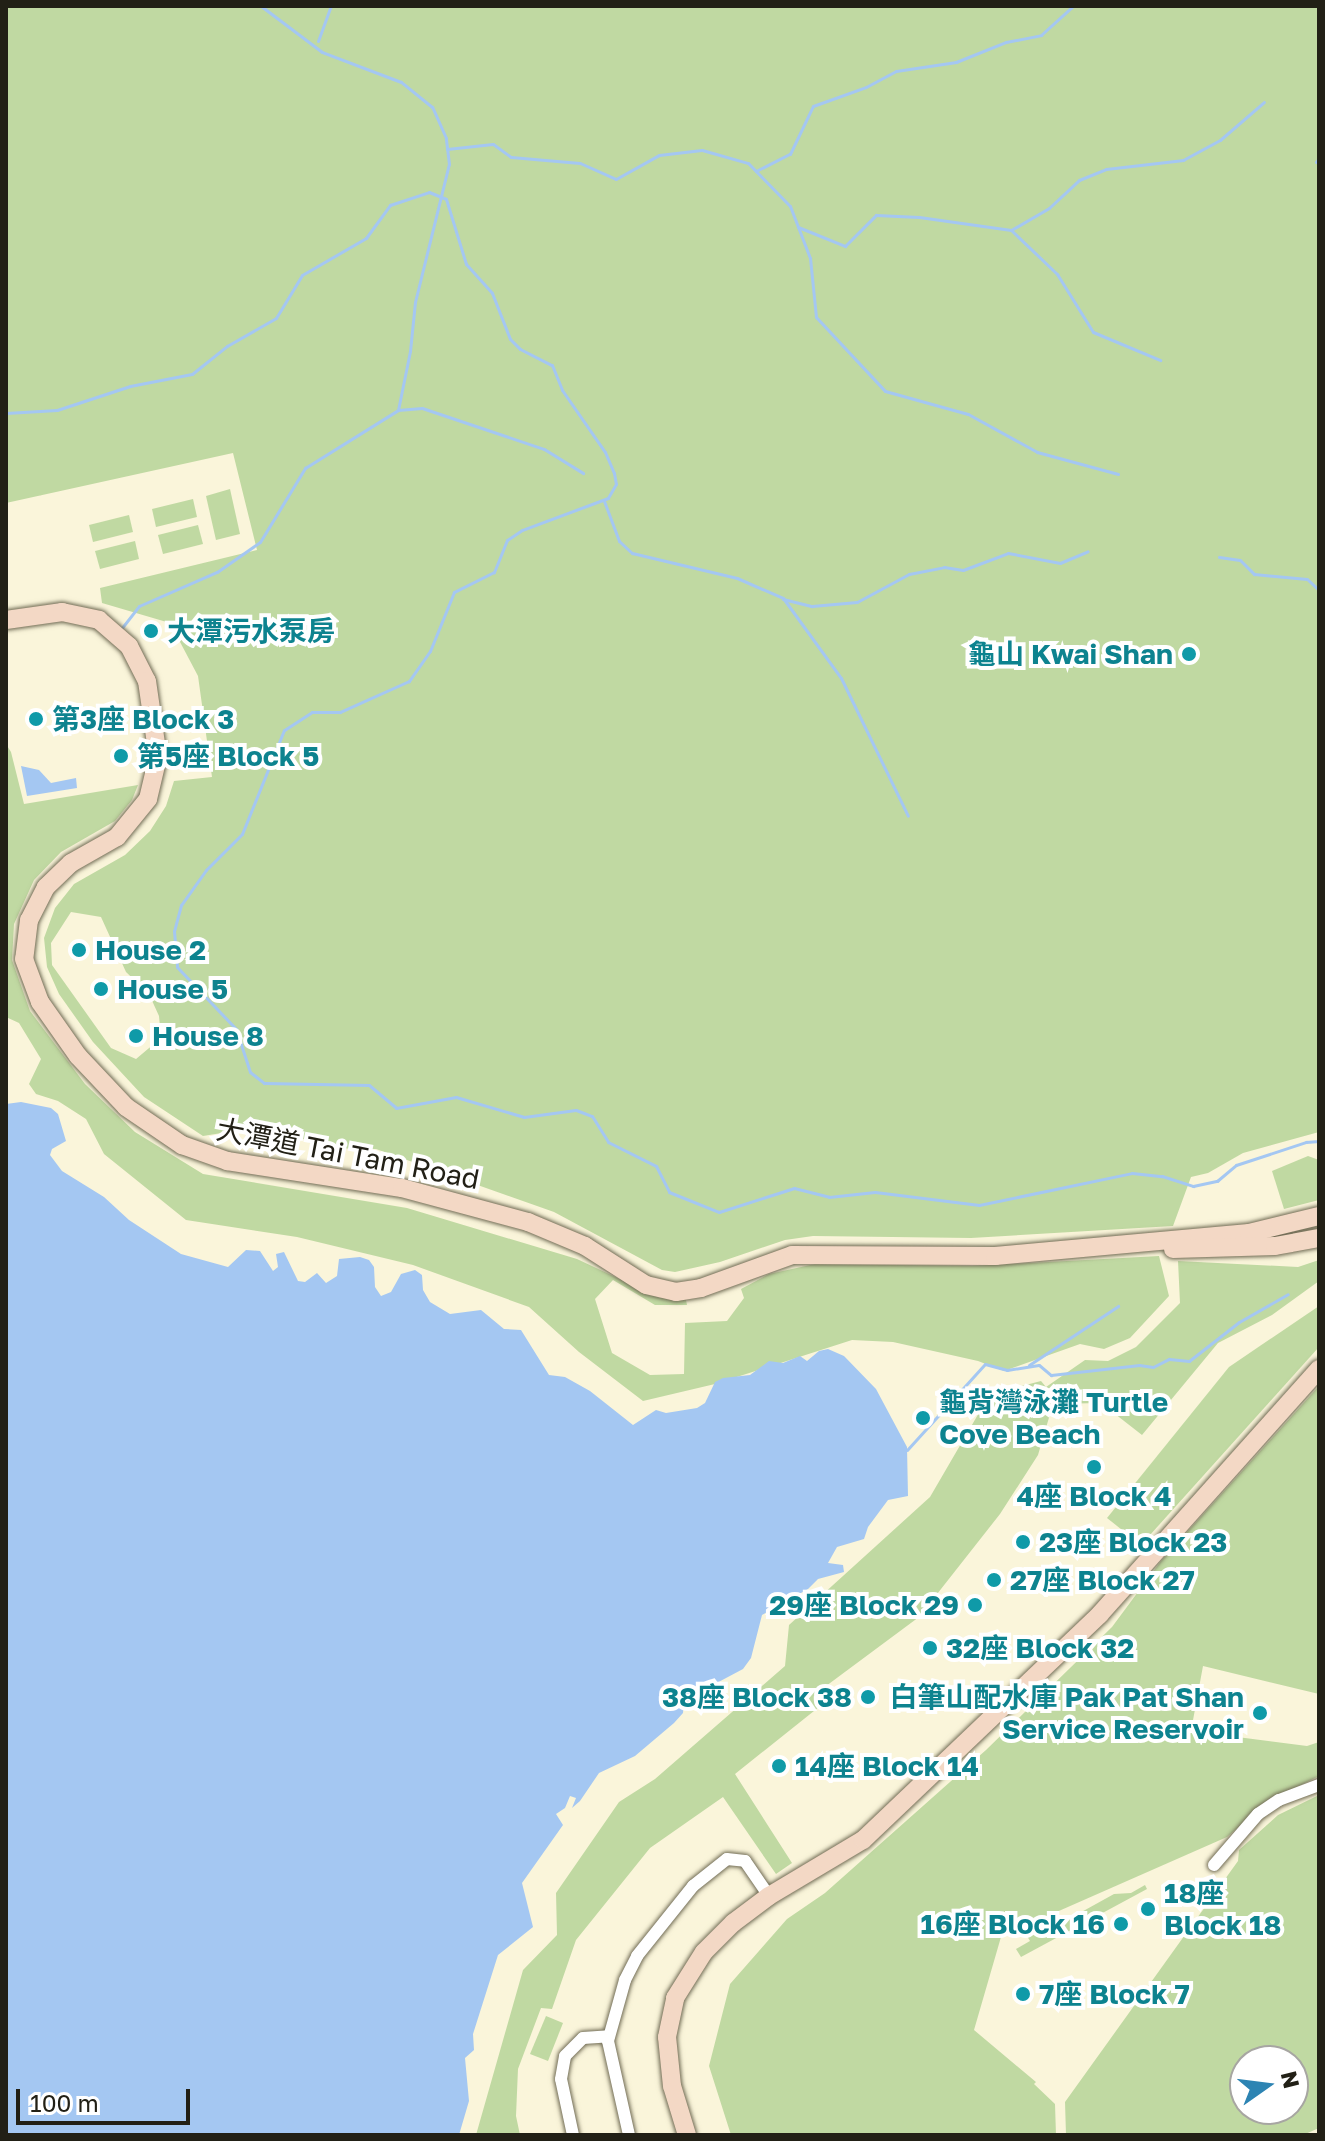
<!DOCTYPE html>
<meta charset="utf-8">
<style>
body{margin:0}
#map{position:relative;width:1325px;height:2141px;overflow:hidden;background:#faf5da;font-family:"Golos Text","Noto Sans TC",sans-serif}
div>[style]{position:absolute}
.green>*{inset:0;background:#c0d9a2}
.water>*{inset:0;background:#a4c7f2}
.stream>*{height:3px;margin:-1.5px;padding:0 1.5px;transform-origin:1.5px;border-radius:1.5px;background:#a4c7f2}
.roads{filter:drop-shadow(0 0 2px #716c55) drop-shadow(0 0 2px #716c55)}
.street>*{height:12px;margin:-6px;padding:0 6px;transform-origin:6px;border-radius:6px;background:#fff}
.secondary>*{height:18px;margin:-9px;padding:0 9px;transform-origin:9px;border-radius:9px;background:#f3d8c5}
.dots>*{width:22px;height:22px;translate:-50% -50%;box-sizing:border-box;border:4px solid #fff;border-radius:50%}
span{translate:-50% -50%;white-space:nowrap;text-align:center;line-height:1.15;-webkit-text-stroke:8px #fff;paint-order:stroke}
.culture-label{font-size:28px;color:#0d838f;font-weight:700}
.left{translate:0 -50%;text-align:left}
.right{translate:-100% -50%;text-align:right}
.street-label{font-size:28px;color:#222016}
.frame{position:absolute;inset:0;border:8px solid #222016;pointer-events:none}
.north{position:absolute;left:1229px;top:2045px;width:80px;height:80px;box-sizing:border-box;background:#fff;border:2px solid #a7a6a2;border-radius:50%;rotate:76deg;font-size:22px;font-weight:700;line-height:32px;text-align:center;color:#222016}
.north::after{content:'';display:block;margin:auto;width:28px;height:36px;background:#2d84b3;clip-path:polygon(50% 0,100% 100%,50% 72%,0 100%)}
.scale{position:absolute;left:16px;top:2089px;width:174px;height:36px;box-sizing:border-box;border:4px solid #222016;border-top:0;padding-left:10px;font-size:24px;line-height:28px;white-space:nowrap;color:#222016;-webkit-text-stroke:6px #fff;paint-order:stroke}
</style>
<div id="map">
<div class="green">
<i style="clip-path:polygon(evenodd,6px 6px,1319px 6px,1319px 1132px,1243px 1153px,1208px 1173px,1191px 1177px,1173px 1226px,971px 1238px,813px 1236px,785px 1240px,720px 1262px,675px 1272px,662px 1270px,554px 1212px,376px 1149px,319px 1148px,277px 1124px,203px 1136px,144px 1097px,93px 1042px,59px 994px,47px 967px,44px 938px,55px 908px,74px 884px,125px 855px,150px 831px,166px 806px,174px 781px,212px 777px,198px 676px,170px 623px,102px 603px,100px 588px,257px 550px,233px 453px,6px 503px,6px 6px,71px 912px,101px 917px,126px 972px,149px 994px,159px 1016px,161px 1038px,136px 1059px,111px 1048px,52px 965px,51px 943px,71px 912px)"></i>
<i style="clip-path:polygon(230px 489px,240px 534px,216px 540px,206px 496px)"></i>
<i style="clip-path:polygon(193px 499px,197px 517px,156px 527px,152px 509px)"></i>
<i style="clip-path:polygon(129px 515px,133px 532px,93px 542px,89px 525px)"></i>
<i style="clip-path:polygon(198px 525px,203px 544px,163px 554px,158px 535px)"></i>
<i style="clip-path:polygon(135px 541px,139px 559px,100px 569px,95px 551px)"></i>
<i style="clip-path:polygon(6px 744px,11px 752px,24px 804px,138px 785px,132px 800px,115px 821px,61px 852px,34px 880px,14px 924px,12px 960px,30px 1011px,85px 1084px,135px 1132px,203px 1174px,407px 1208px,577px 1259px,660px 1298px,685px 1295px,687px 1305px,655px 1305px,613px 1280px,595px 1299px,612px 1353px,650px 1375px,684px 1374px,685px 1323px,727px 1321px,744px 1298px,741px 1289px,769px 1274px,815px 1264px,972px 1266px,1159px 1256px,1169px 1296px,1130px 1338px,1104px 1349px,1080px 1344px,1004px 1371px,978px 1361px,893px 1342px,852px 1340px,715px 1384px,643px 1401px,579px 1352px,529px 1307px,413px 1265px,297px 1237px,186px 1220px,104px 1154px,86px 1119px,58px 1101px,36px 1094px,29px 1084px,41px 1059px,19px 1023px,6px 1017px)"></i>
<i style="clip-path:polygon(1308px 1156px,1319px 1160px,1319px 1200px,1284px 1209px,1272px 1171px)"></i>
<i style="clip-path:polygon(1319px 1260px,1319px 1281px,1272px 1315px,1218px 1343px,1142px 1435px,1101px 1403px,1053px 1404px,1038px 1455px,1000px 1514px,919px 1617px,822px 1689px,829px 1699px,735px 1774px,792px 1863px,776px 1874px,723px 1797px,650px 1848px,576px 1940px,552px 2009px,541px 2008px,518px 2069px,516px 2116px,520px 2135px,476px 2135px,523px 1970px,557px 1935px,556px 1893px,619px 1802px,655px 1779px,785px 1666px,789px 1625px,930px 1497px,994px 1387px,1007px 1390px,1041px 1381px,1046px 1387px,1085px 1360px,1108px 1361px,1136px 1347px,1180px 1303px,1178px 1261px,1298px 1267px)"></i>
<i style="clip-path:polygon(1319px 1306px,1319px 1347px,1141px 1545px,1107px 1518px,1229px 1367px)"></i>
<i style="clip-path:polygon(1319px 1386px,1319px 1694px,1203px 1666px,1191px 1731px,1307px 1746px,1319px 1742px,1319px 1776px,1269px 1801px,1227px 1837px,1052px 1914px,1058px 1925px,1114px 1894px,1131px 1893px,1145px 1885px,1147px 1889px,1021px 1957px,1016px 1949px,1030px 1941px,1022px 1928px,1001px 1937px,974px 2030px,1036px 2082px,1034px 2084px,1055px 2104px,1056px 2135px,731px 2135px,709px 2066px,730px 1984px,787px 1919px,825px 1893px,986px 1750px,1112px 1627px,1161px 1561px)"></i>
<i style="clip-path:polygon(evenodd,1319px 1795px,1319px 2128px,1303px 2135px,1066px 2135px,1065px 2102px,1238px 1861px,1239px 1850px,1278px 1815px,1319px 1795px,1245px 2061px,1293px 2061px,1293px 2109px,1245px 2109px,1245px 2061px)"></i>
<i style="clip-path:polygon(546px 2016px,563px 2023px,548px 2061px,530px 2054px)"></i>
</div>
<div class="water">
<i style="clip-path:polygon(21px 766px,39px 770px,51px 783px,76px 778px,77px 788px,27px 796px)"></i>
<i style="clip-path:polygon(21px 1102px,51px 1108px,58px 1114px,66px 1141px,52px 1149px,50px 1155px,62px 1171px,104px 1197px,129px 1220px,181px 1254px,228px 1267px,246px 1250px,260px 1251px,273px 1271px,278px 1267px,276px 1254px,284px 1252px,298px 1281px,305px 1282px,317px 1273px,326px 1283px,337px 1276px,339px 1259px,360px 1257px,369px 1260px,374px 1267px,375px 1287px,381px 1296px,391px 1292px,401px 1274px,415px 1270px,422px 1275px,423px 1290px,430px 1302px,450px 1314px,481px 1310px,504px 1329px,521px 1330px,549px 1375px,565px 1377px,590px 1391px,633px 1425px,656px 1410px,666px 1413px,697px 1408px,705px 1403px,715px 1382px,723px 1378px,750px 1375px,769px 1361px,783px 1363px,800px 1356px,807px 1361px,819px 1351px,828px 1349px,844px 1356px,876px 1389px,907px 1447px,908px 1496px,888px 1500px,868px 1527px,864px 1539px,837px 1547px,828px 1563px,843px 1565px,844px 1572px,818px 1579px,808px 1589px,762px 1615px,751px 1658px,743px 1669px,711px 1686px,708px 1699px,684px 1702px,683px 1713px,674px 1723px,635px 1756px,599px 1773px,580px 1801px,572px 1808px,576px 1798px,570px 1796px,565px 1808px,556px 1814px,563px 1825px,522px 1883px,533px 1927px,498px 1955px,473px 2034px,474px 2050px,465px 2058px,469px 2101px,459px 2135px,6px 2135px,6px 1104px)"></i>
</div>
<div class="stream">
<i style="left:318px;top:41px;width:37px;rotate:-70deg"></i>
<i style="left:447px;top:149px;width:46px;rotate:-6.2deg"></i>
<i style="left:493px;top:144px;width:22px;rotate:36deg"></i>
<i style="left:511px;top:157px;width:69px;rotate:5deg"></i>
<i style="left:580px;top:163px;width:39px;rotate:24deg"></i>
<i style="left:616px;top:179px;width:49px;rotate:-29.2deg"></i>
<i style="left:659px;top:155px;width:43px;rotate:-6.6deg"></i>
<i style="left:702px;top:150px;width:48px;rotate:15.8deg"></i>
<i style="left:748px;top:163px;width:60px;rotate:45.7deg"></i>
<i style="left:790px;top:206px;width:56px;rotate:69deg"></i>
<i style="left:810px;top:258px;width:59px;rotate:84.2deg"></i>
<i style="left:816px;top:317px;width:101px;rotate:47deg"></i>
<i style="left:885px;top:391px;width:86px;rotate:15.5deg"></i>
<i style="left:968px;top:414px;width:79px;rotate:28.8deg"></i>
<i style="left:1037px;top:452px;width:84px;rotate:15.2deg"></i>
<i style="left:1316px;top:162px;width:5px;rotate:-53deg"></i>
<i style="left:756px;top:171px;width:38px;rotate:-27deg"></i>
<i style="left:790px;top:154px;width:53px;rotate:-64.4deg"></i>
<i style="left:813px;top:106px;width:56px;rotate:-19.7deg"></i>
<i style="left:866px;top:87px;width:34px;rotate:-28deg"></i>
<i style="left:896px;top:71px;width:61px;rotate:-8.5deg"></i>
<i style="left:956px;top:62px;width:54px;rotate:-21.8deg"></i>
<i style="left:1006px;top:42px;width:36px;rotate:-11deg"></i>
<i style="left:1041px;top:35px;width:43px;rotate:-42.2deg"></i>
<i style="left:798px;top:227px;width:51px;rotate:22deg"></i>
<i style="left:845px;top:246px;width:44px;rotate:-45deg"></i>
<i style="left:876px;top:215px;width:43px;rotate:2.7deg"></i>
<i style="left:919px;top:217px;width:93px;rotate:8deg"></i>
<i style="left:1011px;top:230px;width:44px;rotate:-30.1deg"></i>
<i style="left:1049px;top:208px;width:41px;rotate:-43deg"></i>
<i style="left:1079px;top:180px;width:29px;rotate:-22deg"></i>
<i style="left:1106px;top:169px;width:78px;rotate:-6.7deg"></i>
<i style="left:1183px;top:160px;width:42px;rotate:-28.4deg"></i>
<i style="left:1220px;top:140px;width:58px;rotate:-40.8deg"></i>
<i style="left:1011px;top:230px;width:64px;rotate:43.7deg"></i>
<i style="left:1057px;top:274px;width:68px;rotate:58.2deg"></i>
<i style="left:1093px;top:332px;width:73px;rotate:22.7deg"></i>
<i style="left:398px;top:410px;width:24px;rotate:-5deg"></i>
<i style="left:422px;top:408px;width:129px;rotate:18.6deg"></i>
<i style="left:544px;top:449px;width:46px;rotate:31.6deg"></i>
<i style="left:6px;top:413px;width:51px;rotate:-3.4deg"></i>
<i style="left:57px;top:410px;width:77px;rotate:-18.2deg"></i>
<i style="left:130px;top:386px;width:63px;rotate:-11deg"></i>
<i style="left:192px;top:374px;width:45px;rotate:-38.7deg"></i>
<i style="left:227px;top:346px;width:56px;rotate:-29.7deg"></i>
<i style="left:276px;top:318px;width:50px;rotate:-58.8deg"></i>
<i style="left:302px;top:275px;width:74px;rotate:-30deg"></i>
<i style="left:366px;top:238px;width:41px;rotate:-54deg"></i>
<i style="left:390px;top:205px;width:41px;rotate:-18.4deg"></i>
<i style="left:429px;top:192px;width:18px;rotate:22deg"></i>
<i style="left:446px;top:199px;width:68px;rotate:72.9deg"></i>
<i style="left:466px;top:264px;width:39px;rotate:48deg"></i>
<i style="left:492px;top:293px;width:49px;rotate:68.6deg"></i>
<i style="left:510px;top:339px;width:14px;rotate:45deg"></i>
<i style="left:520px;top:349px;width:36px;rotate:27deg"></i>
<i style="left:552px;top:365px;width:27px;rotate:68deg"></i>
<i style="left:562px;top:390px;width:75px;rotate:55.3deg"></i>
<i style="left:605px;top:452px;width:23px;rotate:67deg"></i>
<i style="left:614px;top:473px;width:11px;rotate:80deg"></i>
<i style="left:616px;top:484px;width:16px;rotate:120deg"></i>
<i style="left:608px;top:498px;width:92px;rotate:159.6deg"></i>
<i style="left:522px;top:530px;width:18px;rotate:146deg"></i>
<i style="left:507px;top:540px;width:35px;rotate:112deg"></i>
<i style="left:494px;top:572px;width:45px;rotate:153.4deg"></i>
<i style="left:454px;top:592px;width:64px;rotate:112.1deg"></i>
<i style="left:430px;top:651px;width:37px;rotate:125deg"></i>
<i style="left:409px;top:681px;width:76px;rotate:155.8deg"></i>
<i style="left:340px;top:712px;width:28px;rotate:180deg"></i>
<i style="left:312px;top:712px;width:33px;rotate:147deg"></i>
<i style="left:284px;top:730px;width:112px;rotate:112deg"></i>
<i style="left:242px;top:834px;width:51px;rotate:135deg"></i>
<i style="left:206px;top:870px;width:43px;rotate:125.5deg"></i>
<i style="left:181px;top:905px;width:27px;rotate:105deg"></i>
<i style="left:174px;top:931px;width:36px;rotate:85deg"></i>
<i style="left:177px;top:967px;width:86px;rotate:46.4deg"></i>
<i style="left:236px;top:1029px;width:45px;rotate:72deg"></i>
<i style="left:250px;top:1072px;width:18px;rotate:38deg"></i>
<i style="left:264px;top:1083px;width:105px;rotate:1.1deg"></i>
<i style="left:369px;top:1085px;width:35px;rotate:40deg"></i>
<i style="left:396px;top:1108px;width:61px;rotate:-10.4deg"></i>
<i style="left:456px;top:1097px;width:71px;rotate:16.4deg"></i>
<i style="left:524px;top:1117px;width:52px;rotate:-7.7deg"></i>
<i style="left:576px;top:1110px;width:17px;rotate:21deg"></i>
<i style="left:592px;top:1116px;width:31px;rotate:58deg"></i>
<i style="left:608px;top:1142px;width:54px;rotate:26.6deg"></i>
<i style="left:656px;top:1166px;width:29px;rotate:63deg"></i>
<i style="left:669px;top:1192px;width:54px;rotate:21.8deg"></i>
<i style="left:719px;top:1212px;width:79px;rotate:-17.7deg"></i>
<i style="left:794px;top:1188px;width:36px;rotate:14deg"></i>
<i style="left:829px;top:1197px;width:46px;rotate:-6.2deg"></i>
<i style="left:875px;top:1192px;width:105px;rotate:7.1deg"></i>
<i style="left:979px;top:1205px;width:156px;rotate:-11.8deg"></i>
<i style="left:1132px;top:1173px;width:30px;rotate:6deg"></i>
<i style="left:1162px;top:1176px;width:33px;rotate:18deg"></i>
<i style="left:1193px;top:1186px;width:25px;rotate:-12deg"></i>
<i style="left:1217px;top:1181px;width:25px;rotate:-40deg"></i>
<i style="left:1236px;top:1165px;width:74px;rotate:-18.2deg"></i>
<i style="left:1306px;top:1142px;width:13px;rotate:-4deg"></i>
<i style="left:604px;top:501px;width:43px;rotate:69.4deg"></i>
<i style="left:619px;top:541px;width:18px;rotate:43deg"></i>
<i style="left:632px;top:553px;width:108px;rotate:13.4deg"></i>
<i style="left:737px;top:578px;width:50px;rotate:23.5deg"></i>
<i style="left:783px;top:598px;width:99px;rotate:54.1deg"></i>
<i style="left:841px;top:678px;width:153px;rotate:64.1deg"></i>
<i style="left:1219px;top:557px;width:21px;rotate:8deg"></i>
<i style="left:1240px;top:560px;width:20px;rotate:45deg"></i>
<i style="left:1254px;top:574px;width:53px;rotate:5.4deg"></i>
<i style="left:1307px;top:579px;width:16px;rotate:43deg"></i>
<i style="left:783px;top:599px;width:30px;rotate:14deg"></i>
<i style="left:812px;top:606px;width:45px;rotate:-5.1deg"></i>
<i style="left:857px;top:602px;width:59px;rotate:-28.3deg"></i>
<i style="left:909px;top:574px;width:36px;rotate:-11deg"></i>
<i style="left:944px;top:567px;width:19px;rotate:9deg"></i>
<i style="left:963px;top:570px;width:48px;rotate:-20.7deg"></i>
<i style="left:1008px;top:553px;width:53px;rotate:10.9deg"></i>
<i style="left:1060px;top:563px;width:30px;rotate:-23deg"></i>
<i style="left:121px;top:629px;width:29px;rotate:-52deg"></i>
<i style="left:139px;top:606px;width:85px;rotate:-23.6deg"></i>
<i style="left:217px;top:572px;width:52px;rotate:-34.9deg"></i>
<i style="left:260px;top:542px;width:87px;rotate:-58.7deg"></i>
<i style="left:305px;top:468px;width:110px;rotate:-31.9deg"></i>
<i style="left:398px;top:410px;width:60px;rotate:-78.5deg"></i>
<i style="left:410px;top:351px;width:49px;rotate:-84.2deg"></i>
<i style="left:415px;top:302px;width:142px;rotate:-76.2deg"></i>
<i style="left:449px;top:164px;width:26px;rotate:-97deg"></i>
<i style="left:446px;top:138px;width:34px;rotate:-114deg"></i>
<i style="left:432px;top:107px;width:40px;rotate:-141deg"></i>
<i style="left:401px;top:82px;width:85px;rotate:-159.2deg"></i>
<i style="left:322px;top:52px;width:76px;rotate:-143deg"></i>
<i style="left:1029px;top:1365px;width:107px;rotate:-33.5deg"></i>
<i style="left:907px;top:1450px;width:116px;rotate:-47.8deg"></i>
<i style="left:985px;top:1364px;width:23px;rotate:15deg"></i>
<i style="left:1007px;top:1370px;width:32px;rotate:-9deg"></i>
<i style="left:1039px;top:1365px;width:16px;rotate:40deg"></i>
<i style="left:1051px;top:1375px;width:89px;rotate:-6.5deg"></i>
<i style="left:1139px;top:1365px;width:14px;rotate:8deg"></i>
<i style="left:1153px;top:1367px;width:18px;rotate:-27deg"></i>
<i style="left:1169px;top:1359px;width:20px;rotate:6deg"></i>
<i style="left:1189px;top:1361px;width:63px;rotate:-38deg"></i>
<i style="left:1239px;top:1322px;width:56px;rotate:-29.7deg"></i>
</div>
<div class="roads">
<div class="street">
<i style="left:1214px;top:1865px;width:67px;rotate:-49.2deg"></i>
<i style="left:1258px;top:1814px;width:25px;rotate:-34deg"></i>
<i style="left:1279px;top:1800px;width:43px;rotate:-20.6deg"></i>
<i style="left:573px;top:2135px;width:57px;rotate:-102.1deg"></i>
<i style="left:561px;top:2079px;width:23px;rotate:-80deg"></i>
<i style="left:565px;top:2056px;width:25px;rotate:-45deg"></i>
<i style="left:583px;top:2038px;width:26px;rotate:-4deg"></i>
<i style="left:629px;top:2135px;width:96px;rotate:-102.6deg"></i>
<i style="left:608px;top:2041px;width:63px;rotate:-74.4deg"></i>
<i style="left:625px;top:1980px;width:27px;rotate:-63deg"></i>
<i style="left:637px;top:1956px;width:90px;rotate:-51.3deg"></i>
<i style="left:693px;top:1886px;width:43px;rotate:-38.5deg"></i>
<i style="left:727px;top:1859px;width:18px;rotate:6deg"></i>
<i style="left:745px;top:1861px;width:42px;rotate:55.6deg"></i>
</div>
<div class="secondary">
<i style="left:6px;top:620px;width:57px;rotate:-8.1deg"></i>
<i style="left:62px;top:612px;width:38px;rotate:12deg"></i>
<i style="left:99px;top:620px;width:40px;rotate:41deg"></i>
<i style="left:129px;top:646px;width:39px;rotate:63deg"></i>
<i style="left:147px;top:681px;width:77px;rotate:81.8deg"></i>
<i style="left:158px;top:757px;width:43px;rotate:103.4deg"></i>
<i style="left:148px;top:799px;width:49px;rotate:129.2deg"></i>
<i style="left:117px;top:837px;width:53px;rotate:150.5deg"></i>
<i style="left:71px;top:863px;width:35px;rotate:136deg"></i>
<i style="left:46px;top:887px;width:37px;rotate:117deg"></i>
<i style="left:29px;top:920px;width:39px;rotate:97deg"></i>
<i style="left:24px;top:959px;width:46px;rotate:69.6deg"></i>
<i style="left:40px;top:1002px;width:66px;rotate:54.9deg"></i>
<i style="left:78px;top:1056px;width:70px;rotate:46.7deg"></i>
<i style="left:126px;top:1107px;width:68px;rotate:34.2deg"></i>
<i style="left:182px;top:1145px;width:48px;rotate:19.6deg"></i>
<i style="left:227px;top:1161px;width:177px;rotate:8.8deg"></i>
<i style="left:402px;top:1188px;width:131px;rotate:15.1deg"></i>
<i style="left:528px;top:1222px;width:62px;rotate:22.8deg"></i>
<i style="left:585px;top:1246px;width:72px;rotate:32.6deg"></i>
<i style="left:646px;top:1285px;width:31px;rotate:13deg"></i>
<i style="left:676px;top:1292px;width:25px;rotate:-9deg"></i>
<i style="left:701px;top:1288px;width:97px;rotate:-19.9deg"></i>
<i style="left:792px;top:1255px;width:203px;rotate:0.3deg"></i>
<i style="left:995px;top:1256px;width:255px;rotate:-5.2deg"></i>
<i style="left:1249px;top:1233px;width:72px;rotate:-13.7deg"></i>
<i style="left:1173px;top:1249px;width:102px;rotate:-1.7deg"></i>
<i style="left:1275px;top:1246px;width:45px;rotate:-10.3deg"></i>
<i style="left:687px;top:2135px;width:51px;rotate:-107deg"></i>
<i style="left:672px;top:2086px;width:49px;rotate:-95.8deg"></i>
<i style="left:667px;top:2037px;width:40px;rotate:-78deg"></i>
<i style="left:675px;top:1998px;width:54px;rotate:-57.8deg"></i>
<i style="left:704px;top:1952px;width:41px;rotate:-45deg"></i>
<i style="left:733px;top:1923px;width:45px;rotate:-36.9deg"></i>
<i style="left:769px;top:1896px;width:109px;rotate:-30.8deg"></i>
<i style="left:863px;top:1840px;width:327px;rotate:-43.6deg"></i>
<i style="left:1100px;top:1614px;width:329px;rotate:-48.2deg"></i>
</div>
</div>
<div class="dots">
<i style="left:151px;top:631px;background:#0f9aa8"></i>
<i style="left:1189px;top:654px;background:#0f9aa8"></i>
<i style="left:36px;top:719px;background:#0f9aa8"></i>
<i style="left:121px;top:756px;background:#0f9aa8"></i>
<i style="left:79px;top:950px;background:#0f9aa8"></i>
<i style="left:101px;top:989px;background:#0f9aa8"></i>
<i style="left:136px;top:1036px;background:#0f9aa8"></i>
<i style="left:923px;top:1418px;background:#0f9aa8"></i>
<i style="left:1094px;top:1467px;background:#0f9aa8"></i>
<i style="left:1023px;top:1542px;background:#0f9aa8"></i>
<i style="left:994px;top:1580px;background:#0f9aa8"></i>
<i style="left:975px;top:1605px;background:#0f9aa8"></i>
<i style="left:930px;top:1648px;background:#0f9aa8"></i>
<i style="left:868px;top:1697px;background:#0f9aa8"></i>
<i style="left:1260px;top:1713px;background:#0f9aa8"></i>
<i style="left:779px;top:1766px;background:#0f9aa8"></i>
<i style="left:1148px;top:1909px;background:#0f9aa8"></i>
<i style="left:1121px;top:1924px;background:#0f9aa8"></i>
<i style="left:1023px;top:1994px;background:#0f9aa8"></i>
</div>
<div class="culture-label">
<span class="left" style="left:167px;top:631px">大潭污水泵房</span>
<span class="right" style="left:1173px;top:654px">龜山 Kwai Shan</span>
<span class="left" style="left:52px;top:719px">第3座 Block 3</span>
<span class="left" style="left:137px;top:756px">第5座 Block 5</span>
<span class="left" style="left:95px;top:950px">House 2</span>
<span class="left" style="left:117px;top:989px">House 5</span>
<span class="left" style="left:152px;top:1036px">House 8</span>
<span class="left" style="left:939px;top:1418px">龜背灣泳灘 Turtle<br>Cove Beach</span>
<span style="left:1094px;top:1496px">4座 Block 4</span>
<span class="left" style="left:1039px;top:1542px">23座 Block 23</span>
<span class="left" style="left:1010px;top:1580px">27座 Block 27</span>
<span class="right" style="left:959px;top:1605px">29座 Block 29</span>
<span class="left" style="left:946px;top:1648px">32座 Block 32</span>
<span class="right" style="left:852px;top:1697px">38座 Block 38</span>
<span class="right" style="left:1244px;top:1713px">白筆山配水庫 Pak Pat Shan<br>Service Reservoir</span>
<span class="left" style="left:795px;top:1766px">14座 Block 14</span>
<span class="left" style="left:1164px;top:1909px">18座<br>Block 18</span>
<span class="right" style="left:1105px;top:1924px">16座 Block 16</span>
<span class="left" style="left:1039px;top:1994px">7座 Block 7</span>
</div>
<div class="street-label">
<span style="left:348px;top:1154px;rotate:11deg">大潭道 Tai Tam Road</span>
</div>
<div class="frame"></div>
<div class="north">N</div>
<div class="scale">100 m</div>
</div>
